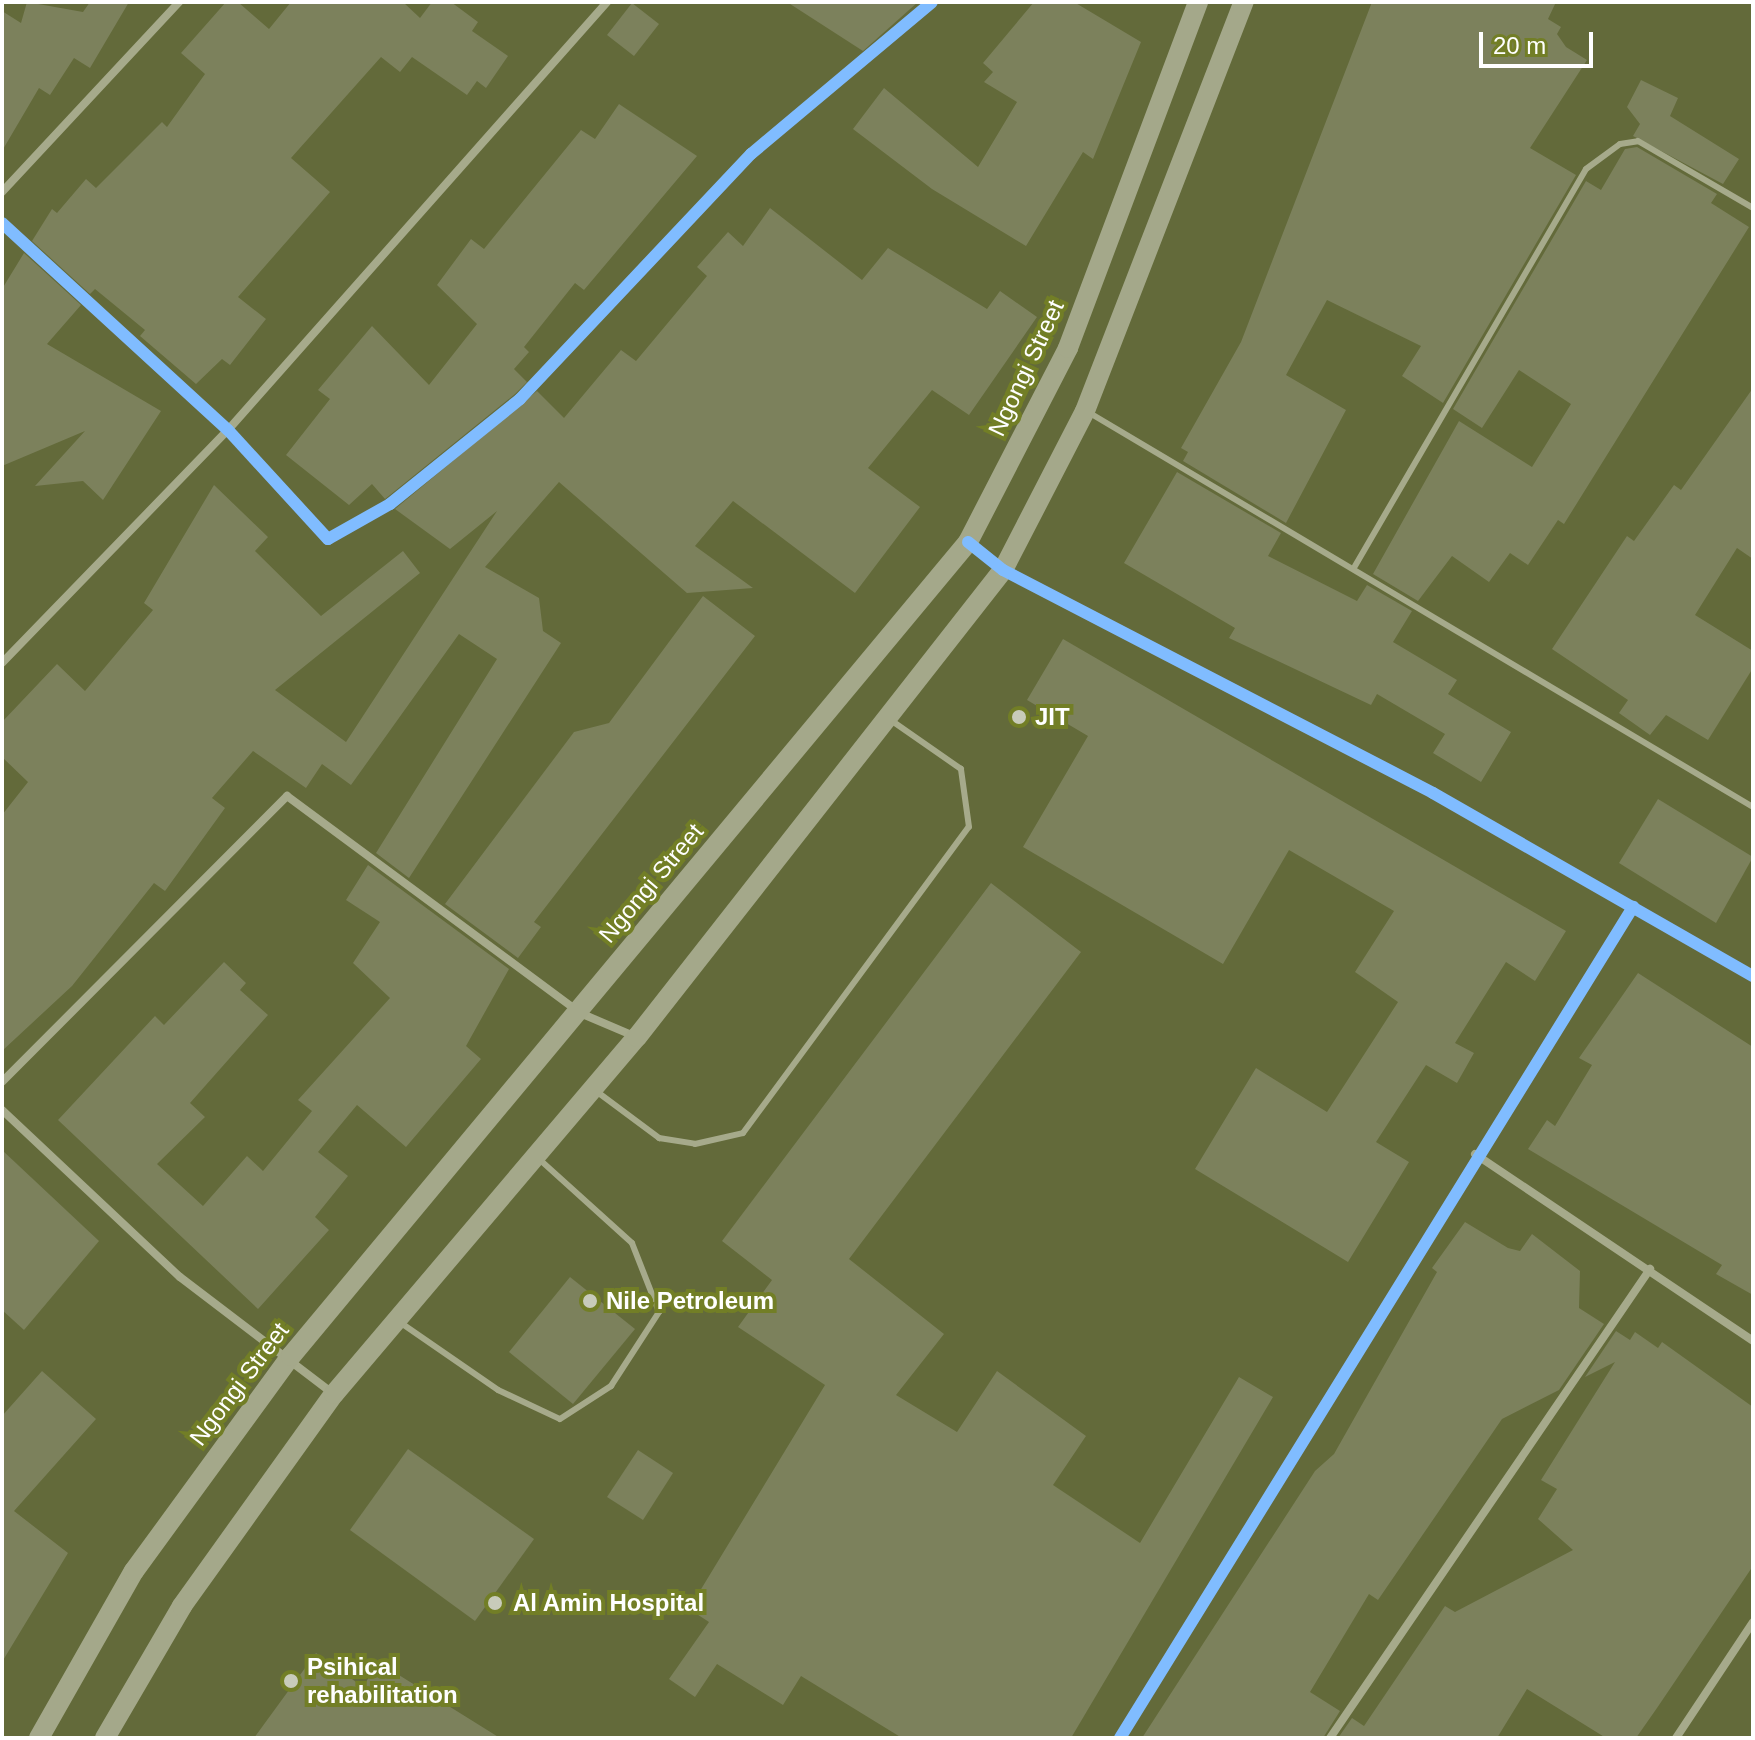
<!DOCTYPE html>
<style>
body{margin:0}
#map{position:relative;width:1755px;height:1740px;overflow:hidden;background:#636a3a;font-family:Arial,sans-serif}
div>[style]{position:absolute}
.building>*{inset:0;background:#7c815c}
.lane>*{height:6px;margin:-3px;padding:0 3px;transform-origin:3px;border-radius:3px;background:#a6aa8b}
.street>*{height:8px;margin:-4px;padding:0 4px;transform-origin:4px;border-radius:4px;background:#a6aa8b}
.primary>*{height:20px;margin:-10px;padding:0 10px;transform-origin:10px;border-radius:10px;background:#a4a88a}
.cycleway>*{height:12px;margin:-6px;padding:0 6px;transform-origin:6px;border-radius:6px;background:#80bcff}
.dots>*{width:22px;height:22px;translate:-50% -50%;box-sizing:border-box;border:4px solid #727e26;border-radius:50%}
span{translate:-50% -50%;white-space:nowrap;text-align:center;line-height:1.15;-webkit-text-stroke:8px #727e26;paint-order:stroke}
.street-label{font-size:24px;color:#fff}
.poi-label{font-size:24px;color:#fff;font-weight:700}
.left{translate:0 -50%;text-align:left}
.frame{position:absolute;inset:0;border:4px solid #fff;pointer-events:none}
.scale{position:absolute;left:1479px;top:32px;width:114px;height:36px;box-sizing:border-box;border:4px solid #fff;border-top:0;padding-left:10px;font-size:24px;line-height:28px;white-space:nowrap;color:#fff;-webkit-text-stroke:6px #727e26;paint-order:stroke}
</style>
<div id="map">
<div class="building">
<i style="clip-path:polygon(27px 2px,83px 12px,90px 2px,129px 2px,90px 68px,74px 58px,50px 95px,39px 88px,2px 151px,2px 11px,21px 23px)"></i>
<i style="clip-path:polygon(226px 2px,238px 2px,269px 29px,291px 2px,403px 2px,420px 18px,432px 2px,451px 2px,478px 22px,472px 31px,508px 56px,486px 88px,477px 81px,467px 95px,412px 57px,400px 72px,381px 57px,291px 158px,330px 192px,238px 297px,266px 319px,230px 365px,222px 359px,196px 384px,140px 336px,145px 330px,95px 289px,90px 294px,32px 241px,52px 209px,57px 213px,86px 179px,96px 188px,162px 122px,167px 127px,205px 74px,181px 53px)"></i>
<i style="clip-path:polygon(787px 2px,918px 2px,863px 51px)"></i>
<i style="clip-path:polygon(1034px 2px,1074px 2px,1141px 42px,1093px 159px,1083px 152px,1026px 246px,932px 189px,853px 129px,884px 88px,978px 167px,1017px 102px,984px 82px,993px 72px,983px 63px)"></i>
<i style="clip-path:polygon(1372px 2px,1556px 2px,1548px 19px,1561px 27px,1557px 34px,1566px 47px,1587px 60px,1530px 148px,1576px 175px,1443px 403px,1402px 376px,1421px 346px,1327px 300px,1286px 375px,1346px 410px,1286px 523px,1183px 461px,1188px 452px,1181px 448px,1241px 342px)"></i>
<i style="clip-path:polygon(632px 3px,659px 24px,634px 56px,607px 35px)"></i>
<i style="clip-path:polygon(1641px 80px,1678px 98px,1670px 116px,1739px 159px,1723px 184px,1633px 136px,1640px 124px,1627px 107px)"></i>
<i style="clip-path:polygon(619px 104px,697px 156px,584px 290px,575px 283px,524px 347px,529px 352px,514px 369px,527px 382px,515px 394px,385px 499px,372px 484px,349px 505px,286px 455px,330px 399px,318px 390px,372px 326px,429px 385px,477px 324px,437px 285px,471px 239px,484px 249px,581px 130px,595px 139px)"></i>
<i style="clip-path:polygon(1637px 147px,1717px 194px,1711px 203px,1749px 227px,1564px 524px,1558px 520px,1528px 565px,1510px 553px,1489px 582px,1452px 556px,1418px 601px,1373px 574px,1459px 421px,1532px 467px,1571px 404px,1519px 370px,1482px 428px,1453px 409px,1586px 181px,1601px 190px,1625px 149px)"></i>
<i style="clip-path:polygon(770px 208px,862px 280px,888px 248px,987px 309px,1000px 291px,1037px 317px,969px 415px,932px 390px,868px 468px,920px 507px,855px 593px,733px 501px,695px 546px,753px 588px,687px 593px,559px 482px,485px 567px,539px 598px,543px 631px,561px 643px,409px 878px,376px 853px,497px 659px,459px 634px,351px 785px,322px 764px,306px 788px,253px 751px,212px 798px,225px 808px,165px 891px,154px 883px,72px 986px,2px 1051px,2px 815px,28px 782px,2px 757px,2px 722px,57px 664px,85px 691px,153px 610px,144px 603px,214px 485px,268px 537px,255px 551px,321px 616px,403px 551px,420px 573px,275px 690px,346px 742px,497px 511px,450px 549px,395px 509px,537px 391px,564px 418px,621px 350px,636px 361px,707px 276px,697px 267px,728px 232px,743px 246px)"></i>
<i style="clip-path:polygon(24px 253px,81px 305px,47px 344px,161px 411px,103px 500px,83px 481px,35px 486px,85px 431px,2px 466px,2px 289px)"></i>
<i style="clip-path:polygon(1753px 388px,1753px 559px,1737px 548px,1695px 615px,1753px 651px,1753px 668px,1708px 740px,1666px 715px,1650px 735px,1619px 713px,1628px 700px,1552px 649px,1627px 536px,1634px 541px,1674px 485px,1681px 490px)"></i>
<i style="clip-path:polygon(1177px 472px,1281px 533px,1268px 556px,1357px 601px,1367px 585px,1412px 611px,1393px 642px,1457px 680px,1448px 694px,1511px 732px,1481px 782px,1433px 753px,1445px 734px,1377px 694px,1371px 705px,1229px 638px,1235px 628px,1124px 563px)"></i>
<i style="clip-path:polygon(703px 596px,755px 636px,534px 922px,541px 927px,518px 958px,445px 904px,574px 732px,609px 723px)"></i>
<i style="clip-path:polygon(1063px 639px,1566px 931px,1535px 981px,1506px 962px,1455px 1043px,1474px 1053px,1457px 1083px,1426px 1065px,1376px 1142px,1409px 1162px,1348px 1262px,1195px 1169px,1256px 1068px,1327px 1112px,1398px 1002px,1355px 972px,1394px 911px,1289px 850px,1223px 964px,1023px 847px,1088px 736px,1027px 700px)"></i>
<i style="clip-path:polygon(1658px 799px,1753px 857px,1716px 923px,1619px 863px)"></i>
<i style="clip-path:polygon(368px 865px,509px 969px,466px 1046px,481px 1059px,406px 1147px,357px 1105px,318px 1152px,348px 1176px,315px 1217px,329px 1230px,258px 1309px,58px 1120px,155px 1016px,164px 1025px,224px 962px,246px 983px,240px 990px,268px 1015px,190px 1103px,205px 1117px,157px 1164px,203px 1206px,247px 1156px,263px 1171px,312px 1111px,298px 1100px,390px 998px,353px 963px,380px 922px,346px 900px)"></i>
<i style="clip-path:polygon(991px 883px,1081px 952px,849px 1259px,944px 1334px,896px 1395px,957px 1432px,997px 1371px,1086px 1436px,1053px 1485px,1140px 1543px,1239px 1377px,1273px 1397px,1071px 1738px,902px 1738px,801px 1676px,783px 1705px,717px 1664px,695px 1697px,669px 1679px,709px 1622px,689px 1609px,825px 1385px,738px 1327px,772px 1280px,722px 1241px)"></i>
<i style="clip-path:polygon(1638px 973px,1753px 1047px,1753px 1295px,1716px 1274px,1722px 1265px,1528px 1149px,1547px 1120px,1555px 1126px,1592px 1065px,1579px 1058px)"></i>
<i style="clip-path:polygon(2px 1150px,99px 1241px,24px 1330px,2px 1310px)"></i>
<i style="clip-path:polygon(1465px 1222px,1508px 1248px,1520px 1251px,1532px 1234px,1580px 1271px,1579px 1308px,1604px 1324px,1559px 1390px,1502px 1419px,1378px 1600px,1369px 1594px,1310px 1692px,1340px 1711px,1323px 1738px,1142px 1738px,1315px 1471px,1334px 1454px,1437px 1272px,1432px 1268px)"></i>
<i style="clip-path:polygon(570px 1277px,635px 1329px,573px 1404px,509px 1352px)"></i>
<i style="clip-path:polygon(1616px 1331px,1630px 1340px,1635px 1332px,1658px 1348px,1662px 1342px,1753px 1407px,1753px 1566px,1657px 1708px,1636px 1738px,1606px 1738px,1527px 1689px,1497px 1738px,1338px 1738px,1352px 1718px,1364px 1726px,1445px 1606px,1455px 1612px,1573px 1550px,1538px 1519px,1557px 1489px,1541px 1480px,1615px 1362px,1585px 1377px)"></i>
<i style="clip-path:polygon(42px 1371px,96px 1419px,14px 1511px,68px 1553px,2px 1662px,2px 1416px)"></i>
<i style="clip-path:polygon(408px 1449px,534px 1539px,475px 1621px,350px 1530px)"></i>
<i style="clip-path:polygon(638px 1450px,673px 1473px,643px 1520px,607px 1497px)"></i>
<i style="clip-path:polygon(316px 1653px,363px 1687px,378px 1662px,500px 1738px,254px 1738px)"></i>
</div>
<div class="lane">
<i style="left:1088px;top:412px;width:773px;rotate:30.71deg"></i>
<i style="left:1355px;top:566px;width:459px;rotate:-59.8deg"></i>
<i style="left:1586px;top:169px;width:42px;rotate:-36.3deg"></i>
<i style="left:1620px;top:144px;width:18px;rotate:-9deg"></i>
<i style="left:1638px;top:141px;width:133px;rotate:30.2deg"></i>
<i style="left:596px;top:1091px;width:79px;rotate:36.7deg"></i>
<i style="left:659px;top:1138px;width:36px;rotate:9deg"></i>
<i style="left:695px;top:1144px;width:49px;rotate:-12.9deg"></i>
<i style="left:743px;top:1133px;width:380px;rotate:-53.6deg"></i>
<i style="left:969px;top:827px;width:59px;rotate:-97.9deg"></i>
<i style="left:961px;top:769px;width:84px;rotate:-145.2deg"></i>
<i style="left:401px;top:1323px;width:118px;rotate:34.6deg"></i>
<i style="left:498px;top:1390px;width:68px;rotate:25.1deg"></i>
<i style="left:560px;top:1419px;width:61px;rotate:-32.9deg"></i>
<i style="left:611px;top:1386px;width:88px;rotate:-57deg"></i>
<i style="left:659px;top:1312px;width:74px;rotate:-111.4deg"></i>
<i style="left:632px;top:1243px;width:127px;rotate:-137.9deg"></i>
</div>
<div class="street">
<i style="left:2px;top:192px;width:260px;rotate:-47deg"></i>
<i style="left:2px;top:223px;width:306px;rotate:42.5deg"></i>
<i style="left:228px;top:430px;width:148px;rotate:47.5deg"></i>
<i style="left:328px;top:539px;width:71px;rotate:-29.4deg"></i>
<i style="left:390px;top:504px;width:167px;rotate:-38.9deg"></i>
<i style="left:520px;top:399px;width:337px;rotate:-46.7deg"></i>
<i style="left:751px;top:154px;width:236px;rotate:-40deg"></i>
<i style="left:968px;top:543px;width:44px;rotate:37.6deg"></i>
<i style="left:1003px;top:570px;width:484px;rotate:27.4deg"></i>
<i style="left:1433px;top:793px;width:369px;rotate:29.8deg"></i>
<i style="left:2px;top:663px;width:325px;rotate:-45.9deg"></i>
<i style="left:228px;top:430px;width:572px;rotate:-48.47deg"></i>
<i style="left:2px;top:1082px;width:404px;rotate:-45.1deg"></i>
<i style="left:287px;top:796px;width:365px;rotate:36.5deg"></i>
<i style="left:580px;top:1013px;width:59px;rotate:23.1deg"></i>
<i style="left:2px;top:1110px;width:244px;rotate:43.2deg"></i>
<i style="left:180px;top:1277px;width:191px;rotate:37.3deg"></i>
<i style="left:1475px;top:1154px;width:335px;rotate:33.9deg"></i>
<i style="left:1120px;top:1738px;width:977px;rotate:-58.31deg"></i>
<i style="left:1330px;top:1738px;width:568px;rotate:-55.69deg"></i>
<i style="left:1676px;top:1738px;width:139px;rotate:-56.4deg"></i>
</div>
<div class="primary">
<i style="left:39px;top:1738px;width:192px;rotate:-60.4deg"></i>
<i style="left:134px;top:1571px;width:266px;rotate:-53.9deg"></i>
<i style="left:291px;top:1356px;width:1059px;rotate:-50.25deg"></i>
<i style="left:968px;top:542px;width:218px;rotate:-62.7deg"></i>
<i style="left:1068px;top:348px;width:370px;rotate:-69.4deg"></i>
<i style="left:105px;top:1738px;width:153px;rotate:-59.7deg"></i>
<i style="left:182px;top:1606px;width:261px;rotate:-54.4deg"></i>
<i style="left:334px;top:1394px;width:468px;rotate:-49.7deg"></i>
<i style="left:637px;top:1037px;width:593px;rotate:-51.91deg"></i>
<i style="left:1003px;top:570px;width:179px;rotate:-62.7deg"></i>
<i style="left:1085px;top:411px;width:439px;rotate:-68.8deg"></i>
</div>
<div class="cycleway">
<i style="left:2px;top:223px;width:306px;rotate:42.5deg"></i>
<i style="left:228px;top:430px;width:148px;rotate:47.5deg"></i>
<i style="left:328px;top:539px;width:71px;rotate:-29.4deg"></i>
<i style="left:390px;top:504px;width:167px;rotate:-38.9deg"></i>
<i style="left:520px;top:399px;width:337px;rotate:-46.7deg"></i>
<i style="left:751px;top:154px;width:236px;rotate:-40deg"></i>
<i style="left:968px;top:542px;width:45px;rotate:38.7deg"></i>
<i style="left:1003px;top:570px;width:484px;rotate:27.4deg"></i>
<i style="left:1433px;top:793px;width:369px;rotate:29.8deg"></i>
<i style="left:1120px;top:1738px;width:977px;rotate:-58.31deg"></i>
</div>
<div class="dots">
<i style="left:1019px;top:717px;background:#c8cbba"></i>
<i style="left:590px;top:1301px;background:#c8cbba"></i>
<i style="left:495px;top:1603px;background:#c8cbba"></i>
<i style="left:291px;top:1681px;background:#c8cbba"></i>
</div>
<div class="street-label">
<span style="left:1026px;top:368px;rotate:-65deg">Ngongi Street</span>
<span style="left:651px;top:883px;rotate:-50deg">Ngongi Street</span>
<span style="left:239px;top:1384px;rotate:-53deg">Ngongi Street</span>
</div>
<div class="poi-label">
<span class="left" style="left:1035px;top:717px">JIT</span>
<span class="left" style="left:606px;top:1301px">Nile Petroleum</span>
<span class="left" style="left:513px;top:1603px">Al Amin Hospital</span>
<span class="left" style="left:307px;top:1681px">Psihical<br>rehabilitation</span>
</div>
<div class="frame"></div>
<div class="scale">20 m</div>
</div>
